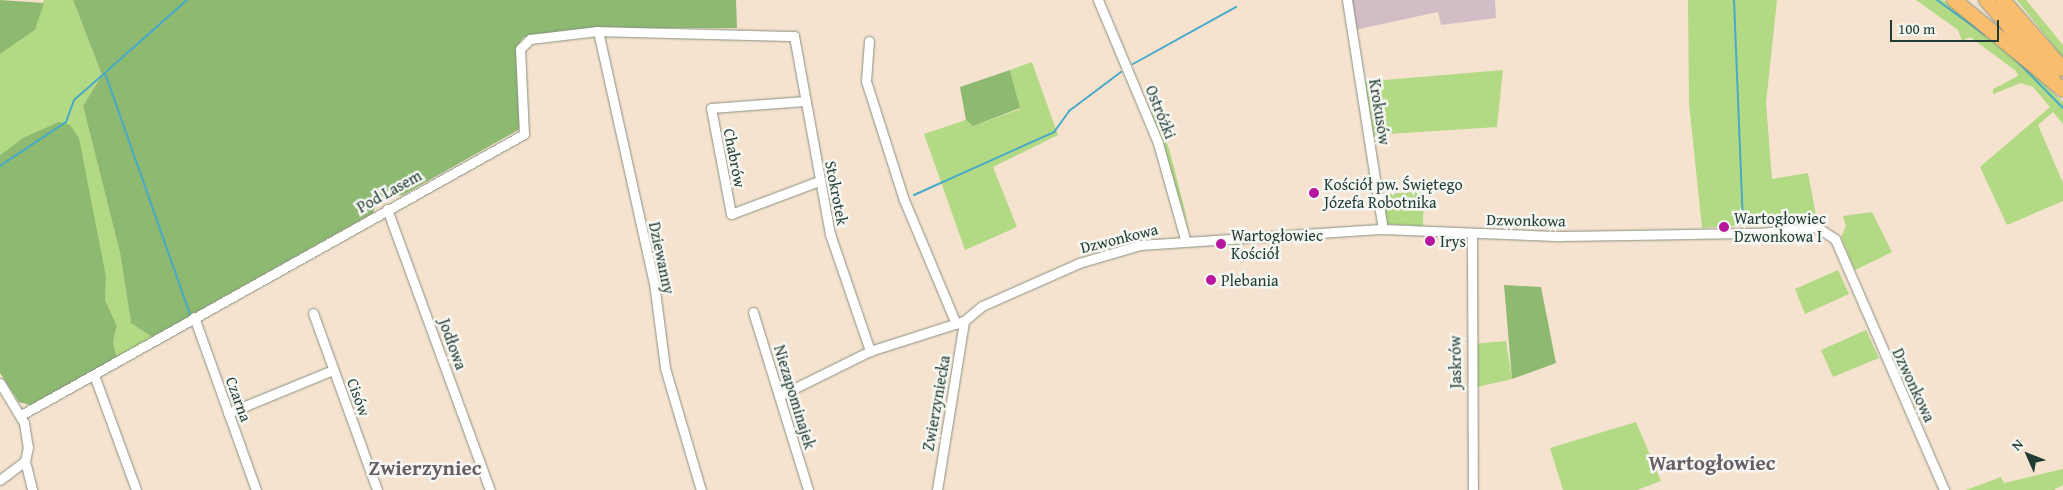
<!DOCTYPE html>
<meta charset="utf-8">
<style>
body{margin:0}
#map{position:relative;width:2063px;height:490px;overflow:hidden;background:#f5e3cf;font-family:"Gentium Book Plus",serif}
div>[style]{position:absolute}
.industrial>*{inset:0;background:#d2bdc6}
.green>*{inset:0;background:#b2d983}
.forest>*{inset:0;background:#8db971}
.stream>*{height:2px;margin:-1px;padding:0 1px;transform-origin:1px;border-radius:1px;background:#48aac7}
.roads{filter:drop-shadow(0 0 1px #8a9082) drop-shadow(0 0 1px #8a9082)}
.minor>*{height:9px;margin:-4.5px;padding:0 4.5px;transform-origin:4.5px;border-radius:4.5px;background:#fff}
.primary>*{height:14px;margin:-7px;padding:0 7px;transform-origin:7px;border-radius:7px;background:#f9be6d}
.trunk>*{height:14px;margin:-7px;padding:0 7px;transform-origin:7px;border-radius:7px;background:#f9be6d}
.dots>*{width:14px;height:14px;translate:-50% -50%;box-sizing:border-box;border:2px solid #f6f6f2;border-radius:50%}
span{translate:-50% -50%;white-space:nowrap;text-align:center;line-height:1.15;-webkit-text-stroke:5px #f6f6f2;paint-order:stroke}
.street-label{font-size:16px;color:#1f3d34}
.poi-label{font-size:16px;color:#1f3d34}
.left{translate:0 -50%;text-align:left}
.district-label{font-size:21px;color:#665e64;font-weight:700}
.north{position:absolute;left:2003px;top:430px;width:50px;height:50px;-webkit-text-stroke:4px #f6f6f2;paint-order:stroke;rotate:314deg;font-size:14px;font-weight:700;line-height:20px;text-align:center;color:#1f3d34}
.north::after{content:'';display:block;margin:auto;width:18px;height:22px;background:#1f3d34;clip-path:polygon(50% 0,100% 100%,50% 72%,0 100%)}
.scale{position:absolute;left:1890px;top:20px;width:109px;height:22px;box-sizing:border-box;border:2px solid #1f3d34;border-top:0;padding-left:6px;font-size:15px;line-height:18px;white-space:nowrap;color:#1f3d34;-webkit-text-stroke:4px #f6f6f2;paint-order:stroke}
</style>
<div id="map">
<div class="industrial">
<i style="clip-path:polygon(1345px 0,1495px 0,1496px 18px,1441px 25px,1438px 12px,1350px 31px)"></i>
</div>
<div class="green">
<i style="clip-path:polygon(44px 0,73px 0,102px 75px,83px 106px,120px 253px,131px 323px,152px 337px,117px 358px,113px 342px,117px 326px,105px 300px,106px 277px,23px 138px,0 155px,0 54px,35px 30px)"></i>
<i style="clip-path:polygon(1688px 0,1777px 0,1766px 103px,1772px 179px,1808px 173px,1817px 220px,1702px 228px,1689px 103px)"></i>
<i style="clip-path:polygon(1916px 0,1943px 0,1995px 36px,2063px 102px,2063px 124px,2053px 112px,2038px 125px,2063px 183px,2063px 201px,2007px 225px,1980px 167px,2050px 107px,2033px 87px,2021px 83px,1993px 94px,1993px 89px,2018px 76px,2016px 71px,1970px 37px,1962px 41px,1958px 30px)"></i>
<i style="clip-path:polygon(2017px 0,2026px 0,2063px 45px,2063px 58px)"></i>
<i style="clip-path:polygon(1032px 62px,1058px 135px,993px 167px,1017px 227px,965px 250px,924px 134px,966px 120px,973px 126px,1020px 109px,1010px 70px)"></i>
<i style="clip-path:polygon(1503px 70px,1497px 127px,1373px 135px,1361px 82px)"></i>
<i style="clip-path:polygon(1155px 110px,1170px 152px,1190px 231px,1150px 113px)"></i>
<i style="clip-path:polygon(1424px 191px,1423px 226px,1385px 224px,1380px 195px)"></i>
<i style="clip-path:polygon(1872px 212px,1892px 252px,1855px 270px,1841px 237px,1846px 226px,1843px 216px)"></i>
<i style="clip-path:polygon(1838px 270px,1849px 294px,1805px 314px,1795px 289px)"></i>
<i style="clip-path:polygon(1866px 330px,1879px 358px,1833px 377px,1821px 350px)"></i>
<i style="clip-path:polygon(1506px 341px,1512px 379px,1473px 388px,1472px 344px)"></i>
<i style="clip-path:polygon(1636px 422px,1661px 481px,1637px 490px,1563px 490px,1550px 448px)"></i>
<i style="clip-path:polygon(2063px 469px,2063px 485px,2054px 490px,1966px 490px,2001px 477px,2004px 483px)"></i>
</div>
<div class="forest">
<i style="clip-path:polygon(0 0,44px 3px,35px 30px,0 54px)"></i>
<i style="clip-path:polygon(73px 0,736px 0,737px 28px,598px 28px,524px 37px,517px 46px,522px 121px,518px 130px,403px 195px,387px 197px,377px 202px,373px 213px,152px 337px,131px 323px,120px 253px,83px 106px,102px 75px)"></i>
<i style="clip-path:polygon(1010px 70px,1020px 108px,973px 126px,966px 120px,960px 87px)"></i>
<i style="clip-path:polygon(59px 122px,70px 125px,79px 138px,106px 277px,105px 300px,117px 326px,113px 342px,117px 358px,30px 405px,19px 402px,0 373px,0 155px,23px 138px)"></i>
<i style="clip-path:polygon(1504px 285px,1541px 287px,1556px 363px,1512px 379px)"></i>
</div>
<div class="stream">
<i style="left:1734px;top:0;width:221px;rotate:87.7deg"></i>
<i style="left:1937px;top:0;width:59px;rotate:36.1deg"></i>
<i style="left:2014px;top:58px;width:70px;rotate:45.6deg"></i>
<i style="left:1133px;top:64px;width:118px;rotate:-29deg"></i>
<i style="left:107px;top:71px;width:107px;rotate:-41.6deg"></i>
<i style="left:0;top:166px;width:79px;rotate:-33.7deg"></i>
<i style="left:66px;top:122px;width:23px;rotate:-70deg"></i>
<i style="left:74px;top:100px;width:41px;rotate:-41.1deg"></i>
<i style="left:105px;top:73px;width:256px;rotate:70.6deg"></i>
<i style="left:914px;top:195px;width:154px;rotate:-24.2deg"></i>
<i style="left:1054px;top:132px;width:26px;rotate:-54deg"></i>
<i style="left:1069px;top:111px;width:65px;rotate:-36.9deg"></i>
</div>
<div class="roads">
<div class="minor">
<i style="left:1098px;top:0;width:155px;rotate:67.2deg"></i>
<i style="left:1158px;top:143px;width:100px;rotate:74.3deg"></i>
<i style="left:1347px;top:0;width:232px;rotate:81.1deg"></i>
<i style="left:598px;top:31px;width:258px;rotate:77.5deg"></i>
<i style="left:654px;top:283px;width:86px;rotate:82.6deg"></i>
<i style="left:665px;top:368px;width:127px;rotate:73.6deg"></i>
<i style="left:869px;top:41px;width:40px;rotate:94.3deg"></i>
<i style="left:866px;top:81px;width:125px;rotate:72.3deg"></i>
<i style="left:904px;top:200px;width:134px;rotate:67.2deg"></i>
<i style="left:805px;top:101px;width:94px;rotate:175.7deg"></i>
<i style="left:711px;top:108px;width:108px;rotate:79.3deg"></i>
<i style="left:731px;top:214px;width:94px;rotate:-20.6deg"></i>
<i style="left:387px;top:209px;width:299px;rotate:69.9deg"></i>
<i style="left:1472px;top:234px;width:256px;rotate:89.8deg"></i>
<i style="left:753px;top:312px;width:186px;rotate:72.8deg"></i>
<i style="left:313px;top:313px;width:188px;rotate:70.1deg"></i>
<i style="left:194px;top:317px;width:184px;rotate:70.3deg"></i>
<i style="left:94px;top:375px;width:122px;rotate:69.9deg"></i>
<i style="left:0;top:383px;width:47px;rotate:59deg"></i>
<i style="left:24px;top:423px;width:24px;rotate:81deg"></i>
<i style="left:28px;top:447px;width:14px;rotate:102deg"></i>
<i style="left:25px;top:461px;width:31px;rotate:143deg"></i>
<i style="left:779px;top:396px;width:102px;rotate:-26.3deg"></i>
<i style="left:870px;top:351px;width:99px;rotate:-17.7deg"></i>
<i style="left:964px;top:321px;width:23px;rotate:-40deg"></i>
<i style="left:982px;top:306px;width:106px;rotate:-23.9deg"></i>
<i style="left:1079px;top:263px;width:64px;rotate:-16.4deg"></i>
<i style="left:1140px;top:245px;width:244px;rotate:-3.8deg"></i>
<i style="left:1383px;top:229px;width:178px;rotate:2.3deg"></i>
<i style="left:1561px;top:236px;width:199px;rotate:-0.9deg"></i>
<i style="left:1760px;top:233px;width:57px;rotate:-6deg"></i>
<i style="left:1817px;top:227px;width:22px;rotate:34deg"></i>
<i style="left:1835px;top:239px;width:274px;rotate:66.5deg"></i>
<i style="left:228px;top:413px;width:113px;rotate:-22.3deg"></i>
<i style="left:21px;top:415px;width:576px;rotate:-29.19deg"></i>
<i style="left:524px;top:134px;width:85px;rotate:-92.7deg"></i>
<i style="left:520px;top:49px;width:14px;rotate:-45deg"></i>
<i style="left:530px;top:39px;width:68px;rotate:-6.7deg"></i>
<i style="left:598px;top:31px;width:196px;rotate:1.5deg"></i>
<i style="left:794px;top:36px;width:201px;rotate:79.7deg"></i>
<i style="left:830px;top:234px;width:124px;rotate:71.1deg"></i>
<i style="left:25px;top:461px;width:30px;rotate:76deg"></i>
<i style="left:937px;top:490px;width:171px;rotate:-80.9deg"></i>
</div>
<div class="primary">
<i style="left:1986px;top:0;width:102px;rotate:49deg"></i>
</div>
<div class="trunk">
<i style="left:1954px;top:0;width:141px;rotate:39.5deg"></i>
<i style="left:2003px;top:0;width:91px;rotate:49deg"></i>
</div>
</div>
<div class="dots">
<i style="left:1314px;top:193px;background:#b5179e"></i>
<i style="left:1724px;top:227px;background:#b5179e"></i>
<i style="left:1430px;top:241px;background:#b5179e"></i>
<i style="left:1221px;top:244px;background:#b5179e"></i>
<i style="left:1211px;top:280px;background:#b5179e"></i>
</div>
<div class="street-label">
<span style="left:1161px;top:112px;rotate:68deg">Ostróżki</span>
<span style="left:1380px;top:112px;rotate:81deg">Krokusów</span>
<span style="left:735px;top:158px;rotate:79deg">Chabrów</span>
<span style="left:389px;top:191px;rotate:-29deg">Pod Lasem</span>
<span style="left:837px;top:193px;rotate:79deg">Stokrotek</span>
<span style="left:1526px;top:220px;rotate:1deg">Dzwonkowa</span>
<span style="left:1119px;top:238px;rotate:-14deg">Dzwonkowa</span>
<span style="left:662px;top:258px;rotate:78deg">Dziewanny</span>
<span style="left:453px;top:344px;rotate:70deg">Jodłowa</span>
<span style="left:1455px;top:362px;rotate:-91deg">Jaskrów</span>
<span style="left:1914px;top:385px;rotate:65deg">Dzwonkowa</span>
<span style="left:359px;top:397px;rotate:70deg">Cisów</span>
<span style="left:795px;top:397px;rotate:73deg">Niezapominajek</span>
<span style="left:239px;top:399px;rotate:70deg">Czarna</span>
<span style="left:936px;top:403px;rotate:-80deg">Zwierzyniecka</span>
</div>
<div class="poi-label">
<span class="left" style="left:1324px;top:193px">Kościół pw. Świętego<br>Józefa Robotnika</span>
<span class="left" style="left:1734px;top:227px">Wartogłowiec<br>Dzwonkowa I</span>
<span class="left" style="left:1231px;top:244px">Wartogłowiec<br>Kościół</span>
<span class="left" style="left:1440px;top:241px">Irys</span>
<span class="left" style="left:1221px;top:280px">Plebania</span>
</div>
<div class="district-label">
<span style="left:1712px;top:463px">Wartogłowiec</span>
<span style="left:425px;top:468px">Zwierzyniec</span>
</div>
<div class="north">N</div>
<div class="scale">100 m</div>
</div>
